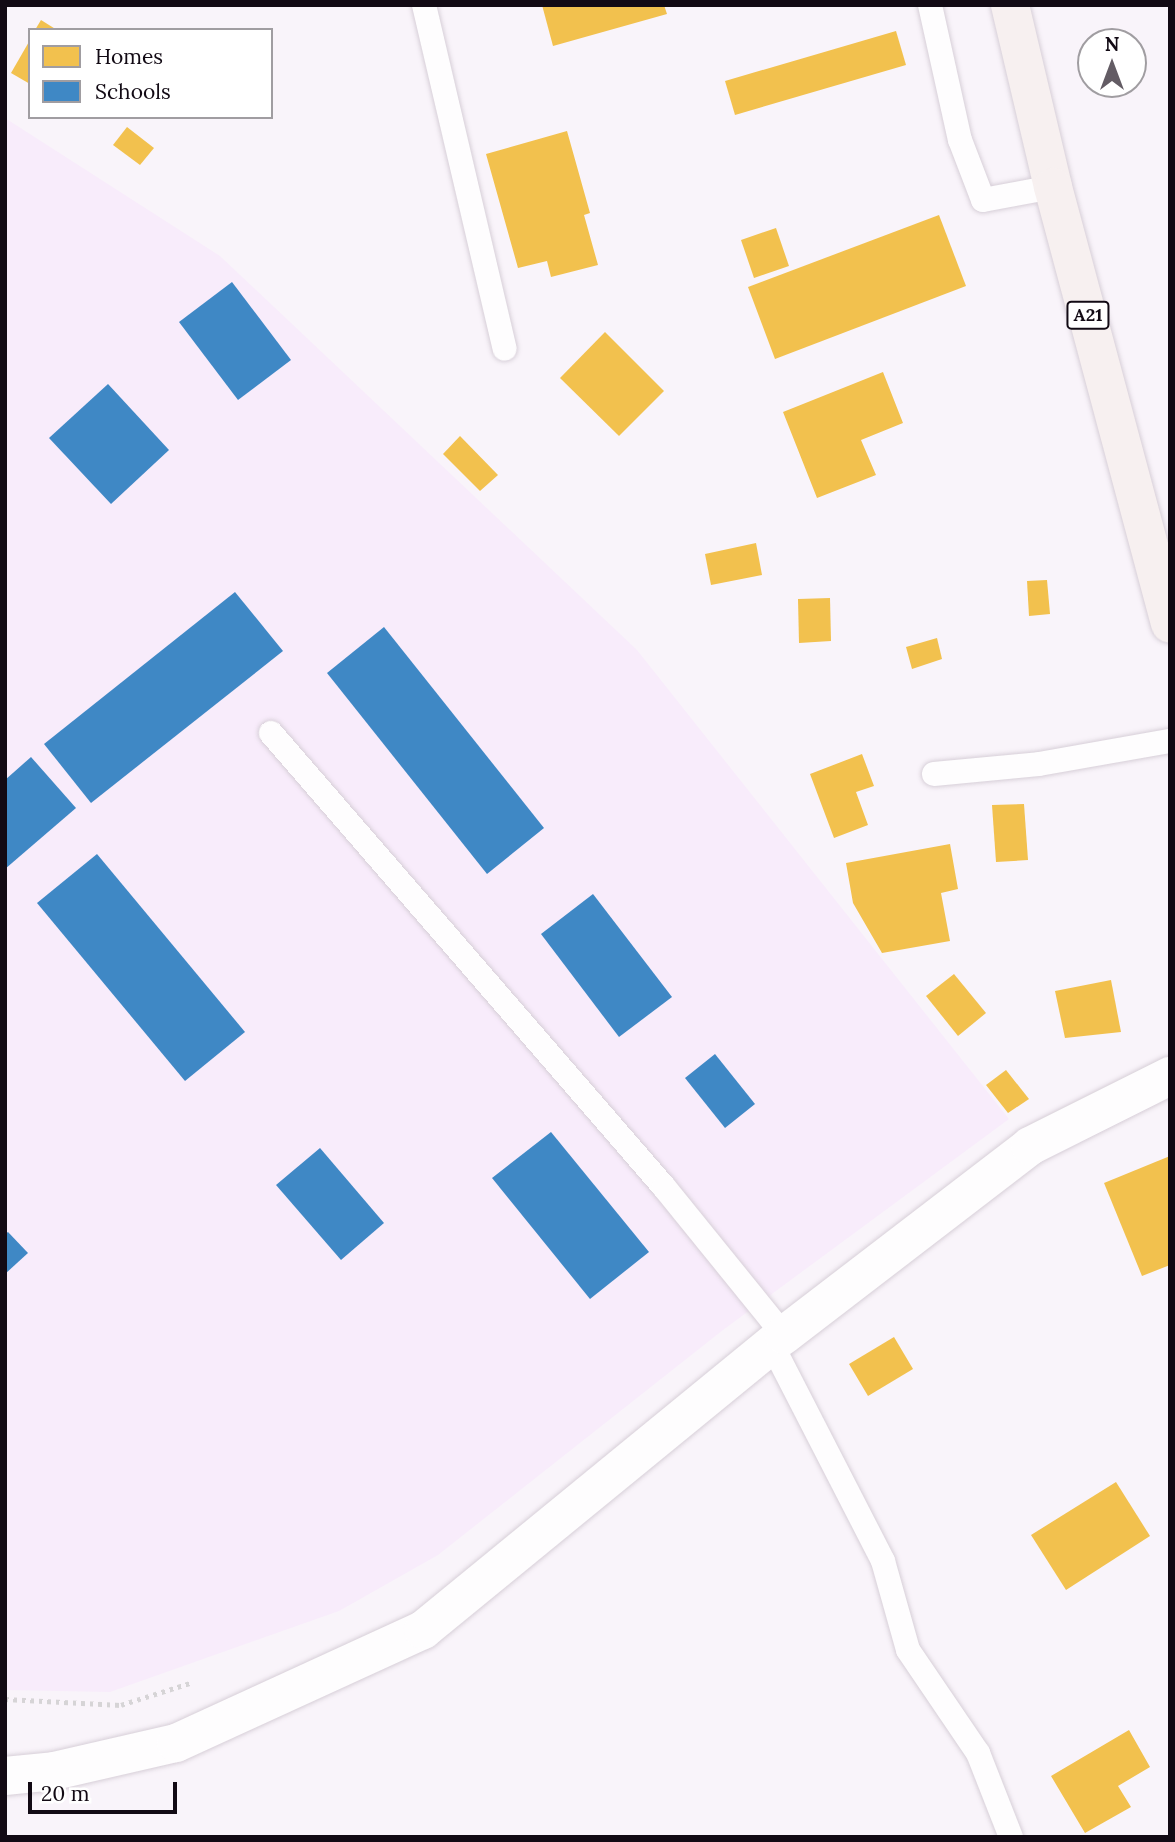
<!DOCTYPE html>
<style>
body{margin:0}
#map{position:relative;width:1175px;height:1842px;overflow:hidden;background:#f9f4fa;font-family:Lora,serif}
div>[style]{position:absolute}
.built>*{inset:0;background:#f8ecfb}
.homes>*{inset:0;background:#f2c14e}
.schools>*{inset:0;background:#3f88c5}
.path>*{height:4.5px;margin-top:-2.25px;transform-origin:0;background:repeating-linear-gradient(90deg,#d6d4d6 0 3.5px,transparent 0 8.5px)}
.roads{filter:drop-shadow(0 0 2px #d7cfd8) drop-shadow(0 0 2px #d7cfd8)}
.service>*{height:24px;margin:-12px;padding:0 12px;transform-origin:12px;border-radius:12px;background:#fefdfe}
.minor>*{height:38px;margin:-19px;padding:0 19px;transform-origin:19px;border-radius:19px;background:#fefdfe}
.primary>*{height:38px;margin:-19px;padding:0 19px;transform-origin:19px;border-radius:19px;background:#f7f0f0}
span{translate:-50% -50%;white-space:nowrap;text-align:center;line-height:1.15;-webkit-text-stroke:7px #fff;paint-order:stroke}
.shield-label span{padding:2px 5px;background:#fff;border:2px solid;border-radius:5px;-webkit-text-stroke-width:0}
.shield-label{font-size:18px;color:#120a14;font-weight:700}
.frame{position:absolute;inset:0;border:7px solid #120a14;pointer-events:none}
.legend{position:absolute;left:28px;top:28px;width:245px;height:91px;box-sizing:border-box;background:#fff;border:2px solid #a09da1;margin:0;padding:9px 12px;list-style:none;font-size:21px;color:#120a14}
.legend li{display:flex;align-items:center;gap:14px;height:35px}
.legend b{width:35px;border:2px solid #a09da1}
.north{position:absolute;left:1077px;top:28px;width:70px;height:70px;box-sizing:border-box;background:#fff;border:2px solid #a09da1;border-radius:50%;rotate:0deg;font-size:19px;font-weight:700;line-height:28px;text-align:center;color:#120a14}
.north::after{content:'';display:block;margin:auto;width:24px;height:32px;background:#635c64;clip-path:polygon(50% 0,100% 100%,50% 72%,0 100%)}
.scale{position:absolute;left:28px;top:1782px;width:149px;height:32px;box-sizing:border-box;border:4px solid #120a14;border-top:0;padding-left:9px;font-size:21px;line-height:24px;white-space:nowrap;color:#120a14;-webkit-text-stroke:5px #fff;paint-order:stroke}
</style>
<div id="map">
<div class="built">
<i style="clip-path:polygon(5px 118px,220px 256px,637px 650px,1009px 1119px,723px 1330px,438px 1555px,339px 1611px,110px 1692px,5px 1690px)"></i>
</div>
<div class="homes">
<i style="clip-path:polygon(542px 5px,664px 5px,667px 14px,553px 46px)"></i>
<i style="clip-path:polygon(41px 20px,57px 30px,35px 30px)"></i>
<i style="clip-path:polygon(896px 31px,906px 65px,735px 115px,725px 81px)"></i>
<i style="clip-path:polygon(30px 40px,30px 84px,11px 73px)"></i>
<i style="clip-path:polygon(127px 127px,154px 148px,140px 165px,113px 145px)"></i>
<i style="clip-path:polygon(567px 131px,590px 213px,584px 215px,598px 265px,551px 277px,547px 261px,518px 268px,486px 154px)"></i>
<i style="clip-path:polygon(939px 215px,966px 286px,775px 359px,748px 287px)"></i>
<i style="clip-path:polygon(776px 228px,789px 266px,754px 278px,741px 240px)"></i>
<i style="clip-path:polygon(605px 332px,664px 391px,619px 436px,560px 378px)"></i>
<i style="clip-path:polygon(883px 372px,903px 423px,861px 440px,876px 475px,817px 498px,783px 412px)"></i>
<i style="clip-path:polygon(460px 436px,498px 475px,480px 491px,443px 454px)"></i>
<i style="clip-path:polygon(756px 543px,762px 575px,711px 585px,705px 554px)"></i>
<i style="clip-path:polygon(1047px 580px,1050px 614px,1029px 616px,1027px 581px)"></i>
<i style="clip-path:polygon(830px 598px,831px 641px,799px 643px,798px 599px)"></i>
<i style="clip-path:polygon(937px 638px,942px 659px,912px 669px,906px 647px)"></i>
<i style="clip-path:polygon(862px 754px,874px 786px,856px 792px,868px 825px,834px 838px,810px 774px)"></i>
<i style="clip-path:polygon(1024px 804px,1028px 860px,996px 862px,992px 805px)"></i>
<i style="clip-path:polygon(950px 844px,958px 889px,941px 893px,950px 941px,882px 953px,853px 903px,846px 863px)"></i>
<i style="clip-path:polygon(954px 974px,986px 1013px,958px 1036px,926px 996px)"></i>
<i style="clip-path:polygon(1111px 980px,1121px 1032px,1065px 1038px,1055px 991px)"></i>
<i style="clip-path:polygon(1006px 1070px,1029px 1099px,1008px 1113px,986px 1085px)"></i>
<i style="clip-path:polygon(1170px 1156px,1170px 1265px,1142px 1276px,1104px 1183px)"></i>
<i style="clip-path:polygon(894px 1337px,913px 1369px,868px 1396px,849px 1364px)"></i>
<i style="clip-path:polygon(1116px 1482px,1150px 1536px,1066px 1590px,1031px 1535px)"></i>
<i style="clip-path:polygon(1129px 1730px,1150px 1767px,1118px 1786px,1131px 1807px,1085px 1833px,1051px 1776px)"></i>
</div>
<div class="schools">
<i style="clip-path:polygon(232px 282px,291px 360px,238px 400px,179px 322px)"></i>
<i style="clip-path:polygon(108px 384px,169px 450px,111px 504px,49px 438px)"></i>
<i style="clip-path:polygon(235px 592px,283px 651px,91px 803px,44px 744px)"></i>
<i style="clip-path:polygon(384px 627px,544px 828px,487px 874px,327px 673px)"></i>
<i style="clip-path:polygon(31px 757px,76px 808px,5px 869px,5px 780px)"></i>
<i style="clip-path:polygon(97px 854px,245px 1032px,185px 1081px,37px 903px)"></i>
<i style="clip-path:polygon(593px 894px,672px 997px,619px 1037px,541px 934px)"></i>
<i style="clip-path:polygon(715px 1054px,755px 1104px,725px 1128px,685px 1078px)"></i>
<i style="clip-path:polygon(551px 1132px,649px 1252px,590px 1299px,492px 1178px)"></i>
<i style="clip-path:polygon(320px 1148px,384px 1223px,341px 1260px,276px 1185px)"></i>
<i style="clip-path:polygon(8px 1232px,28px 1253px,5px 1274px,5px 1234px)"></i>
</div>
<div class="path">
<i style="left:5px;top:1699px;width:116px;rotate:3deg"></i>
<i style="left:121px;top:1705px;width:72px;rotate:-17.7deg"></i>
</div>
<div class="roads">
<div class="service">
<i style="left:424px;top:5px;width:353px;rotate:76.8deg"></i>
<i style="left:930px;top:5px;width:138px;rotate:77.5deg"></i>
<i style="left:960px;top:140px;width:64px;rotate:69deg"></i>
<i style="left:983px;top:200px;width:71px;rotate:-10.5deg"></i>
<i style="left:271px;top:733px;width:600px;rotate:49.12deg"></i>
<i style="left:664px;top:1187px;width:191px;rotate:51deg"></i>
<i style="left:934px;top:774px;width:105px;rotate:-5.4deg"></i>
<i style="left:1039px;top:764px;width:133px;rotate:-10deg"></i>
<i style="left:772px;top:1345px;width:243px;rotate:62.8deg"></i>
<i style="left:883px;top:1561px;width:92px;rotate:74.3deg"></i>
<i style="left:908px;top:1650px;width:125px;rotate:55.8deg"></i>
<i style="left:978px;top:1753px;width:90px;rotate:68.6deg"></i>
</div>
<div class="minor">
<i style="left:5px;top:1776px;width:49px;rotate:-5.8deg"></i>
<i style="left:54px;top:1771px;width:125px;rotate:-12.9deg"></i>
<i style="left:176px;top:1743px;width:272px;rotate:-24.6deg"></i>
<i style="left:423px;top:1630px;width:466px;rotate:-39.3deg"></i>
<i style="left:784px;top:1335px;width:310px;rotate:-37.5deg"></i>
<i style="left:1030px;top:1146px;width:157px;rotate:-26.6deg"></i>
</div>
<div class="primary">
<i style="left:1010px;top:5px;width:187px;rotate:76.7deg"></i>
<i style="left:1053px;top:187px;width:452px;rotate:75deg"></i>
</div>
</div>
<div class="shield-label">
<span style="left:1088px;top:315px">A21</span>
</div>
<div class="frame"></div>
<ul class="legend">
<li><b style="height:19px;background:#f2c14e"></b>Homes</li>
<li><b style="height:19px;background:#3f88c5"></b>Schools</li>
</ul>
<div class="north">N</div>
<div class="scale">20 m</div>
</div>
